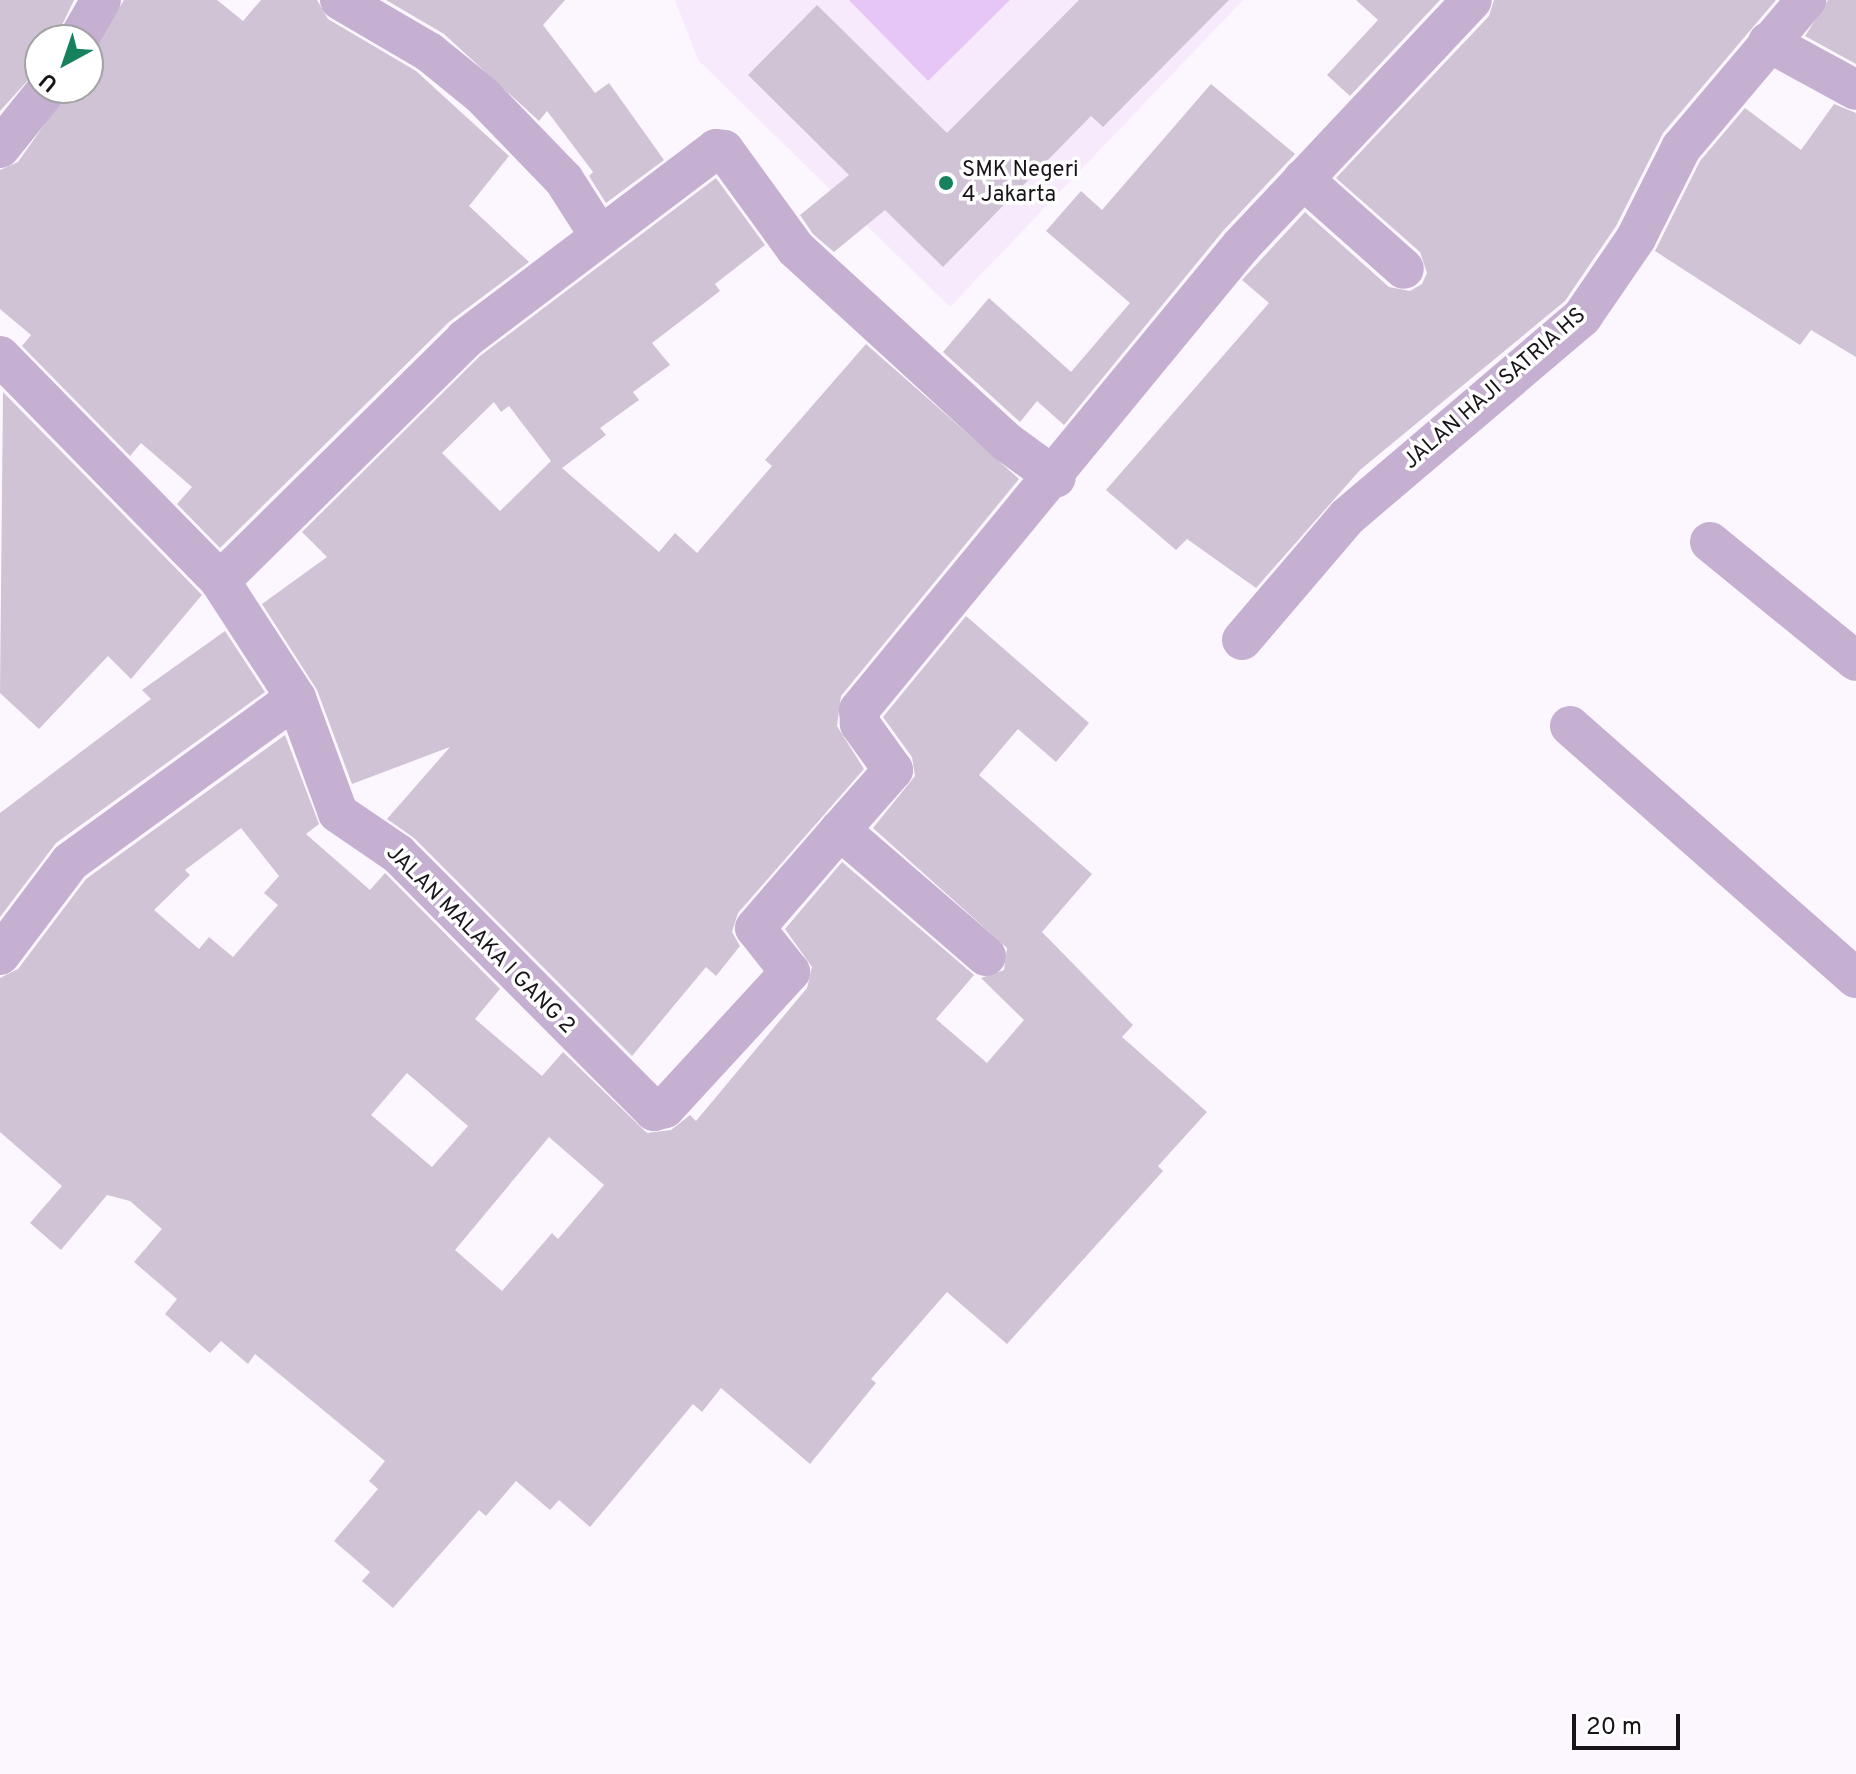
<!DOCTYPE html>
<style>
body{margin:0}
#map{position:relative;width:1856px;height:1774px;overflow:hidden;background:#fcf7fe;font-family:Overpass,sans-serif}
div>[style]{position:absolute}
.built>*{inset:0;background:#f7eafd}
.green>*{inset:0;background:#e6c6f6}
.building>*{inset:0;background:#cfc3d5}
.minor>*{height:40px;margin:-20px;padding:0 20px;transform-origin:20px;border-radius:20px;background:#c6b0d1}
.dots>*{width:22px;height:22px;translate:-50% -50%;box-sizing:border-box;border:4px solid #fff;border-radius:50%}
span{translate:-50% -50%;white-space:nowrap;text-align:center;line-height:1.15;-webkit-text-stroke:7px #fff;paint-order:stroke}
.poi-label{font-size:22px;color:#18141a}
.left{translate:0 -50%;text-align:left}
.street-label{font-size:22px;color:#18141a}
.north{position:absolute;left:24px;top:24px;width:80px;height:80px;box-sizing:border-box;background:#fff;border:2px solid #a3a1a3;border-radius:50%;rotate:220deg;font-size:22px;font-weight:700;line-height:32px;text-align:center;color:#18141a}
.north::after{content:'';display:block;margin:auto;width:28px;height:36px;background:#15815d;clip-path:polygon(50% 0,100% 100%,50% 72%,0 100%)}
.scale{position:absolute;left:1572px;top:1714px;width:108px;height:36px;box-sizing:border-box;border:4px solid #18141a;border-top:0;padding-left:10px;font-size:24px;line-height:28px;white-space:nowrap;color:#18141a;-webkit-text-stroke:6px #fff;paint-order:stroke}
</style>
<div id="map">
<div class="built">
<i style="clip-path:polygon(675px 0,1243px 0,950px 307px,698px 60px)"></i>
</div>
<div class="green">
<i style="clip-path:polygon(849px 0,1010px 0,928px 81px)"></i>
</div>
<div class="building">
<i style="clip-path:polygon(0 0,74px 0,55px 40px,40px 40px,40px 67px,0 111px)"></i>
<i style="clip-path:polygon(124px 0,217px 0,243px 21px,261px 0,317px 0,328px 19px,416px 71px,509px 156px,469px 206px,529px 262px,449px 322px,220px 548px,177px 504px,192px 487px,141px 443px,130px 456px,22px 346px,31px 335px,0 309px,0 170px,18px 162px,70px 88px,88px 88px,88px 60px)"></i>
<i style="clip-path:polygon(386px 0,565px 0,543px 25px,595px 93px,609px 83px,664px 160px,606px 203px,589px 176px,593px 172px,547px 111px,539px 121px,444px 34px)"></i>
<i style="clip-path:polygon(1079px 0,1229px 0,1103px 127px,1091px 116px,943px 267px,885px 210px,834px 252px,813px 234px,800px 215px,849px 175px,748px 75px,817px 5px,947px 133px)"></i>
<i style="clip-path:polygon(1356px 0,1440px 0,1350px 96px,1327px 75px,1378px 20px)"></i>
<i style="clip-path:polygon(1494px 0,1776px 0,1663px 133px,1616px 226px,1565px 301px,1360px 470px,1256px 588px,1187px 539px,1176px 550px,1106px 490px,1269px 303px,1242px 280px,1305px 212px,1389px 287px,1410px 291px,1422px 284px,1427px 273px,1420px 252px,1336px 178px,1489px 16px)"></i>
<i style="clip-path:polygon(1828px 0,1856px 0,1856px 64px,1805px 36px)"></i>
<i style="clip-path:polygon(1211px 84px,1295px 154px,1223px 231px,1064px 425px,1037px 401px,1020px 422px,943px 352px,989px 298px,1071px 372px,1130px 303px,1046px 231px,1081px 191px,1102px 210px)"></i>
<i style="clip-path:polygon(1834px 104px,1856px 113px,1856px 357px,1811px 330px,1800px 345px,1655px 251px,1700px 161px,1745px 108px,1801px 150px)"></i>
<i style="clip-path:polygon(evenodd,716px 178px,765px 245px,715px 284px,720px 291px,652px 343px,670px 365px,633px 392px,639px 400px,600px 428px,606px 435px,562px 468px,659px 552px,675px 533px,697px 553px,772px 466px,765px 460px,866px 344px,1019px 479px,841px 696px,837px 726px,864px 769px,738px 913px,732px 932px,740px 946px,716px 976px,706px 967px,632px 1056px,414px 838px,387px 819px,450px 747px,352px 784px,317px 690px,262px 604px,327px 557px,302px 532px,480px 356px,716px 178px,494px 402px,501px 412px,509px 406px,551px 461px,500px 511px,442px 453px,494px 402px)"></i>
<i style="clip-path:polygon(3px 392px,202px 595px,131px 679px,108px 656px,39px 729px,0 693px)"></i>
<i style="clip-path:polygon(evenodd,966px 616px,1089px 723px,1056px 762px,1018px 729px,979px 775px,1092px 874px,1042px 932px,1133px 1025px,1122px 1037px,1207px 1112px,1158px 1166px,1163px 1171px,1007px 1344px,947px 1292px,871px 1379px,876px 1383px,810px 1464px,721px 1388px,702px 1412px,693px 1404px,590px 1527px,559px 1500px,550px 1510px,516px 1481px,486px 1516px,479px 1510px,393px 1608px,362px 1581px,370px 1572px,334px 1541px,378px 1489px,369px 1481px,385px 1461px,255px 1354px,248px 1364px,221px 1341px,210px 1353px,165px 1314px,177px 1299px,134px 1262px,162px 1229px,130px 1201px,107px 1195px,61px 1250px,30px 1223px,62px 1186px,0 1132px,0 978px,18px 969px,86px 879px,285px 735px,319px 824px,306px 834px,370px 890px,385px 873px,500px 989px,475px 1019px,542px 1076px,563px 1052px,647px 1133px,671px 1130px,690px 1115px,696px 1121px,807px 988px,812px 967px,785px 929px,842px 862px,974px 975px,936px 1019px,987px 1063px,1024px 1020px,981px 978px,1004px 970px,1007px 948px,873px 828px,915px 776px,912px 757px,883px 717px,966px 616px,241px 828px,279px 876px,264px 893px,278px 905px,233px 957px,209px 937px,199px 949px,154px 910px,190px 875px,185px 870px,241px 828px,966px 616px,407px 1073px,468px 1126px,432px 1167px,371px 1115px,407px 1073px,966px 616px,549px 1137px,604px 1185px,558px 1239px,552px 1233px,502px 1291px,455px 1250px,549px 1137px)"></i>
<i style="clip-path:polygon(225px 631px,265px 692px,56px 843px,0 917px,0 813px,151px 699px,142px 690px)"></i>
</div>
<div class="minor">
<i style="left:340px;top:0;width:103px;rotate:30.3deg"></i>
<i style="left:429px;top:52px;width:68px;rotate:39.1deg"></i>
<i style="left:482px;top:95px;width:118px;rotate:46deg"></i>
<i style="left:564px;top:180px;width:65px;rotate:57.5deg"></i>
<i style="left:78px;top:40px;width:46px;rotate:-60.1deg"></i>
<i style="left:1768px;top:42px;width:100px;rotate:28.6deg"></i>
<i style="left:0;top:148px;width:77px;rotate:-51.3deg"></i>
<i style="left:1303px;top:179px;width:135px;rotate:41.7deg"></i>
<i style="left:0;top:356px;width:315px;rotate:45.6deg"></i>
<i style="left:220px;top:581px;width:140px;rotate:57deg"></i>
<i style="left:296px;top:698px;width:122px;rotate:69.9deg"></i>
<i style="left:338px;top:813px;width:73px;rotate:34.3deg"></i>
<i style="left:398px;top:854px;width:363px;rotate:45.1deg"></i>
<i style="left:654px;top:1111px;width:11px;rotate:-15deg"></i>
<i style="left:665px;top:1108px;width:185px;rotate:-47.4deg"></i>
<i style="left:790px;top:972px;width:56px;rotate:-128.5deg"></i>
<i style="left:755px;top:928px;width:130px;rotate:-49.1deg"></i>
<i style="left:1710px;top:542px;width:188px;rotate:39.2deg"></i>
<i style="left:220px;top:581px;width:344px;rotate:-44.6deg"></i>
<i style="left:465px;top:339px;width:315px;rotate:-37.1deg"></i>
<i style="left:716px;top:149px;width:8px;rotate:7deg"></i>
<i style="left:724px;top:150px;width:122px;rotate:54deg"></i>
<i style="left:796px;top:249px;width:287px;rotate:42.5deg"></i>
<i style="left:1008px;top:443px;width:59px;rotate:36.1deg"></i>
<i style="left:1242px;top:640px;width:162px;rotate:-49.5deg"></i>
<i style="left:1347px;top:517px;width:309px;rotate:-40.4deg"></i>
<i style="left:1582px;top:317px;width:96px;rotate:-55.6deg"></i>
<i style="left:1636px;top:238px;width:101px;rotate:-63.4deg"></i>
<i style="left:1681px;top:148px;width:194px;rotate:-49.8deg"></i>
<i style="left:1570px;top:726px;width:381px;rotate:41.4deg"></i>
<i style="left:0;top:955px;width:116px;rotate:-53deg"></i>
<i style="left:70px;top:862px;width:279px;rotate:-36deg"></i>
<i style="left:986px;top:956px;width:193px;rotate:-139.2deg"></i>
<i style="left:840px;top:830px;width:80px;rotate:-48.5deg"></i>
<i style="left:893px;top:770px;width:57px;rotate:-125.7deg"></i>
<i style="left:860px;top:724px;width:14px;rotate:-94deg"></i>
<i style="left:859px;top:710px;width:601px;rotate:-50.54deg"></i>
<i style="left:1241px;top:246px;width:337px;rotate:-46.8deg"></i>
</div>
<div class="dots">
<i style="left:946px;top:183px;background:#15815d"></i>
</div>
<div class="poi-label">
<span class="left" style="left:962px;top:183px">SMK Negeri<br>4 Jakarta</span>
</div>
<div class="street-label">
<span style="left:1495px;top:389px;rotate:-41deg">JALAN HAJI SATRIA HS</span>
<span style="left:480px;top:940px;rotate:45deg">JALAN MALAKA I GANG 2</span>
</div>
<div class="north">U</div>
<div class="scale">20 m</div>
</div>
